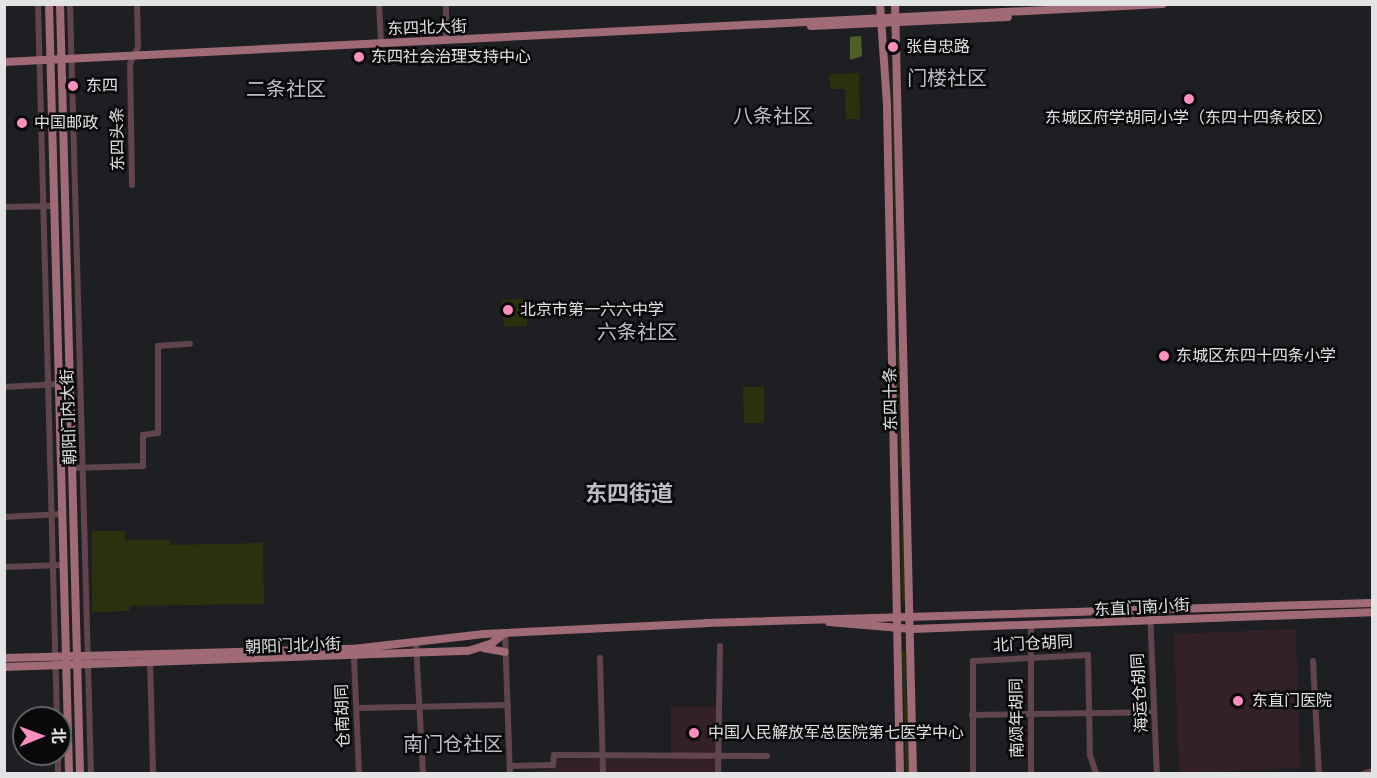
<!DOCTYPE html>
<meta charset="utf-8">
<style>
body{margin:0}
#map{position:relative;width:1377px;height:778px;overflow:hidden;background:#1e1f23;font-family:"Varela Round","Noto Sans SC",sans-serif}
div>[style]{position:absolute}
.medical>*{inset:0;background:#332126}
.green>*{inset:0;background:#2a320d}
.forest>*{inset:0;background:#515f26}
.minor>*{height:6px;margin:-3px;padding:0 3px;transform-origin:3px;border-radius:3px;background:#60464c}
.major>*{height:8px;margin:-4px;padding:0 4px;transform-origin:4px;border-radius:4px;background:#a06b77}
.dots>*{width:16px;height:16px;translate:-50% -50%;box-sizing:border-box;border:3px solid #09090b;border-radius:50%}
span{translate:-50% -50%;white-space:nowrap;text-align:center;line-height:1.15;-webkit-text-stroke:5px #09090b;paint-order:stroke}
.street-label{font-size:16px;color:#e1e3e5}
.poi-label{font-size:16px;color:#e1e3e5}
.left{translate:0 -50%;text-align:left}
.quarter-label{font-size:20px;color:#bcbec3}
.district-label{font-size:22px;color:#bcbec3;font-weight:700}
.frame{position:absolute;inset:0;border:6px solid #e1e3e5;pointer-events:none}
.north{position:absolute;left:12px;top:706px;width:60px;height:60px;box-sizing:border-box;background:#09090b;border:2px solid #5f6062;border-radius:50%;rotate:89deg;font-size:16px;font-weight:700;line-height:24px;text-align:center;color:#e1e3e5}
.north::after{content:'';display:block;margin:auto;width:21px;height:27px;background:#fd8ec0;clip-path:polygon(50% 0,100% 100%,50% 72%,0 100%)}
</style>
<div id="map">
<div class="medical">
<i style="clip-path:polygon(1296px 629px,1300px 768px,1179px 773px,1174px 634px)"></i>
<i style="clip-path:polygon(717px 706px,716px 773px,517px 774px,554px 768px,557px 759px,671px 759px,671px 707px)"></i>
</div>
<div class="green">
<i style="clip-path:polygon(888px 38px,895px 115px,897px 341px,892px 107px)"></i>
<i style="clip-path:polygon(859px 73px,860px 119px,846px 119px,845px 89px,830px 89px,830px 74px)"></i>
<i style="clip-path:polygon(526px 299px,527px 326px,504px 327px,502px 300px)"></i>
<i style="clip-path:polygon(897px 349px,899px 349px,902px 469px,900px 469px)"></i>
<i style="clip-path:polygon(743px 387px,764px 387px,764px 423px,744px 423px)"></i>
<i style="clip-path:polygon(901px 474px,905px 601px,902px 601px)"></i>
<i style="clip-path:polygon(92px 531px,125px 531px,125px 540px,170px 540px,170px 545px,263px 543px,264px 604px,130px 606px,129px 611px,92px 612px)"></i>
<i style="clip-path:polygon(902px 650px,905px 651px,909px 773px,906px 773px)"></i>
</div>
<div class="forest">
<i style="clip-path:polygon(861px 36px,862px 56px,850px 60px,850px 37px)"></i>
</div>
<div class="minor">
<i style="left:38px;top:4px;width:714px;rotate:88.48deg"></i>
<i style="left:70px;top:4px;width:770px;rotate:88.44deg"></i>
<i style="left:379px;top:4px;width:39px;rotate:87deg"></i>
<i style="left:446px;top:41px;width:37px;rotate:-90deg"></i>
<i style="left:132px;top:185px;width:121px;rotate:-90.9deg"></i>
<i style="left:130px;top:64px;width:19px;rotate:-65deg"></i>
<i style="left:138px;top:47px;width:43px;rotate:-91.3deg"></i>
<i style="left:4px;top:207px;width:51px;rotate:-1.1deg"></i>
<i style="left:4px;top:387px;width:55px;rotate:-3.1deg"></i>
<i style="left:71px;top:468px;width:72px;rotate:-1.6deg"></i>
<i style="left:143px;top:466px;width:31px;rotate:-90deg"></i>
<i style="left:143px;top:435px;width:15px;rotate:-8deg"></i>
<i style="left:158px;top:433px;width:87px;rotate:-90deg"></i>
<i style="left:158px;top:346px;width:32px;rotate:-4deg"></i>
<i style="left:4px;top:517px;width:59px;rotate:-2.9deg"></i>
<i style="left:4px;top:567px;width:59px;rotate:-1.9deg"></i>
<i style="left:1150px;top:610px;width:164px;rotate:87.6deg"></i>
<i style="left:1031px;top:626px;width:148px;rotate:90deg"></i>
<i style="left:505px;top:633px;width:141px;rotate:88deg"></i>
<i style="left:416px;top:644px;width:130px;rotate:86.9deg"></i>
<i style="left:150px;top:658px;width:116px;rotate:88.5deg"></i>
<i style="left:354px;top:658px;width:116px;rotate:87.5deg"></i>
<i style="left:600px;top:658px;width:116px;rotate:88.5deg"></i>
<i style="left:1313px;top:661px;width:113px;rotate:87deg"></i>
<i style="left:357px;top:708px;width:151px;rotate:-1.1deg"></i>
<i style="left:972px;top:715px;width:182px;rotate:-0.9deg"></i>
<i style="left:58px;top:754px;width:20px;rotate:90deg"></i>
<i style="left:510px;top:766px;width:43px;rotate:-1.3deg"></i>
<i style="left:553px;top:765px;width:10px;rotate:-84deg"></i>
<i style="left:554px;top:755px;width:213px;rotate:0.3deg"></i>
<i style="left:718px;top:774px;width:128px;rotate:-89.1deg"></i>
<i style="left:973px;top:774px;width:113px;rotate:-90deg"></i>
<i style="left:973px;top:661px;width:115px;rotate:-3deg"></i>
<i style="left:1088px;top:655px;width:100px;rotate:88.9deg"></i>
<i style="left:1090px;top:755px;width:20px;rotate:72deg"></i>
<i style="left:1363px;top:774px;width:9px;rotate:-18deg"></i>
</div>
<div class="major">
<i style="left:49px;top:4px;width:770px;rotate:88.51deg"></i>
<i style="left:60px;top:4px;width:770px;rotate:88.51deg"></i>
<i style="left:880px;top:4px;width:101px;rotate:86deg"></i>
<i style="left:887px;top:105px;width:669px;rotate:88.89deg"></i>
<i style="left:895px;top:4px;width:770px;rotate:88.66deg"></i>
<i style="left:811px;top:26px;width:197px;rotate:-2.6deg"></i>
<i style="left:4px;top:62px;width:1160px;rotate:-2.86deg"></i>
<i style="left:829px;top:622px;width:83px;rotate:4.8deg"></i>
<i style="left:912px;top:629px;width:460px;rotate:-2.1deg"></i>
<i style="left:483px;top:648px;width:22px;rotate:10deg"></i>
<i style="left:4px;top:658px;width:349px;rotate:-1.5deg"></i>
<i style="left:353px;top:649px;width:132px;rotate:-6.5deg"></i>
<i style="left:484px;top:634px;width:222px;rotate:-2.8deg"></i>
<i style="left:706px;top:623px;width:666px;rotate:-1.72deg"></i>
<i style="left:4px;top:667px;width:464px;rotate:-2deg"></i>
<i style="left:468px;top:651px;width:25px;rotate:-18deg"></i>
<i style="left:492px;top:643px;width:16px;rotate:-38deg"></i>
</div>
<div class="dots">
<i style="left:893px;top:47px;background:#fd8ec0"></i>
<i style="left:359px;top:57px;background:#fd8ec0"></i>
<i style="left:73px;top:86px;background:#fd8ec0"></i>
<i style="left:1189px;top:99px;background:#fd8ec0"></i>
<i style="left:22px;top:123px;background:#fd8ec0"></i>
<i style="left:508px;top:310px;background:#fd8ec0"></i>
<i style="left:1164px;top:356px;background:#fd8ec0"></i>
<i style="left:1238px;top:701px;background:#fd8ec0"></i>
<i style="left:694px;top:733px;background:#fd8ec0"></i>
</div>
<div class="street-label">
<span style="left:427px;top:28px;rotate:-2deg">东四北大街</span>
<span style="left:118px;top:139px;rotate:-91deg">东四头条</span>
<span style="left:891px;top:399px;rotate:-91deg">东四十条</span>
<span style="left:69px;top:417px;rotate:-92deg">朝阳门内大街</span>
<span style="left:1142px;top:608px;rotate:-3deg">东直门南小街</span>
<span style="left:1033px;top:644px;rotate:-3deg">北门仓胡同</span>
<span style="left:293px;top:646px;rotate:-2deg">朝阳门北小街</span>
<span style="left:1140px;top:693px;rotate:-93deg">海运仓胡同</span>
<span style="left:343px;top:716px;rotate:-92deg">仓南胡同</span>
<span style="left:1017px;top:718px;rotate:-91deg">南颂年胡同</span>
</div>
<div class="poi-label">
<span class="left" style="left:906px;top:47px">张自忠路</span>
<span class="left" style="left:371px;top:57px">东四社会治理支持中心</span>
<span class="left" style="left:86px;top:86px">东四</span>
<span style="left:1189px;top:118px">东城区府学胡同小学（东四十四条校区）</span>
<span class="left" style="left:34px;top:123px">中国邮政</span>
<span class="left" style="left:520px;top:310px">北京市第一六六中学</span>
<span class="left" style="left:1176px;top:356px">东城区东四十四条小学</span>
<span class="left" style="left:1252px;top:701px">东直门医院</span>
<span class="left" style="left:708px;top:733px">中国人民解放军总医院第七医学中心</span>
</div>
<div class="quarter-label">
<span style="left:947px;top:79px">门楼社区</span>
<span style="left:286px;top:90px">二条社区</span>
<span style="left:773px;top:117px">八条社区</span>
<span style="left:637px;top:333px">六条社区</span>
<span style="left:453px;top:745px">南门仓社区</span>
</div>
<div class="district-label">
<span style="left:629px;top:495px">东四街道</span>
</div>
<div class="frame"></div>
<div class="north">北</div>
</div>
